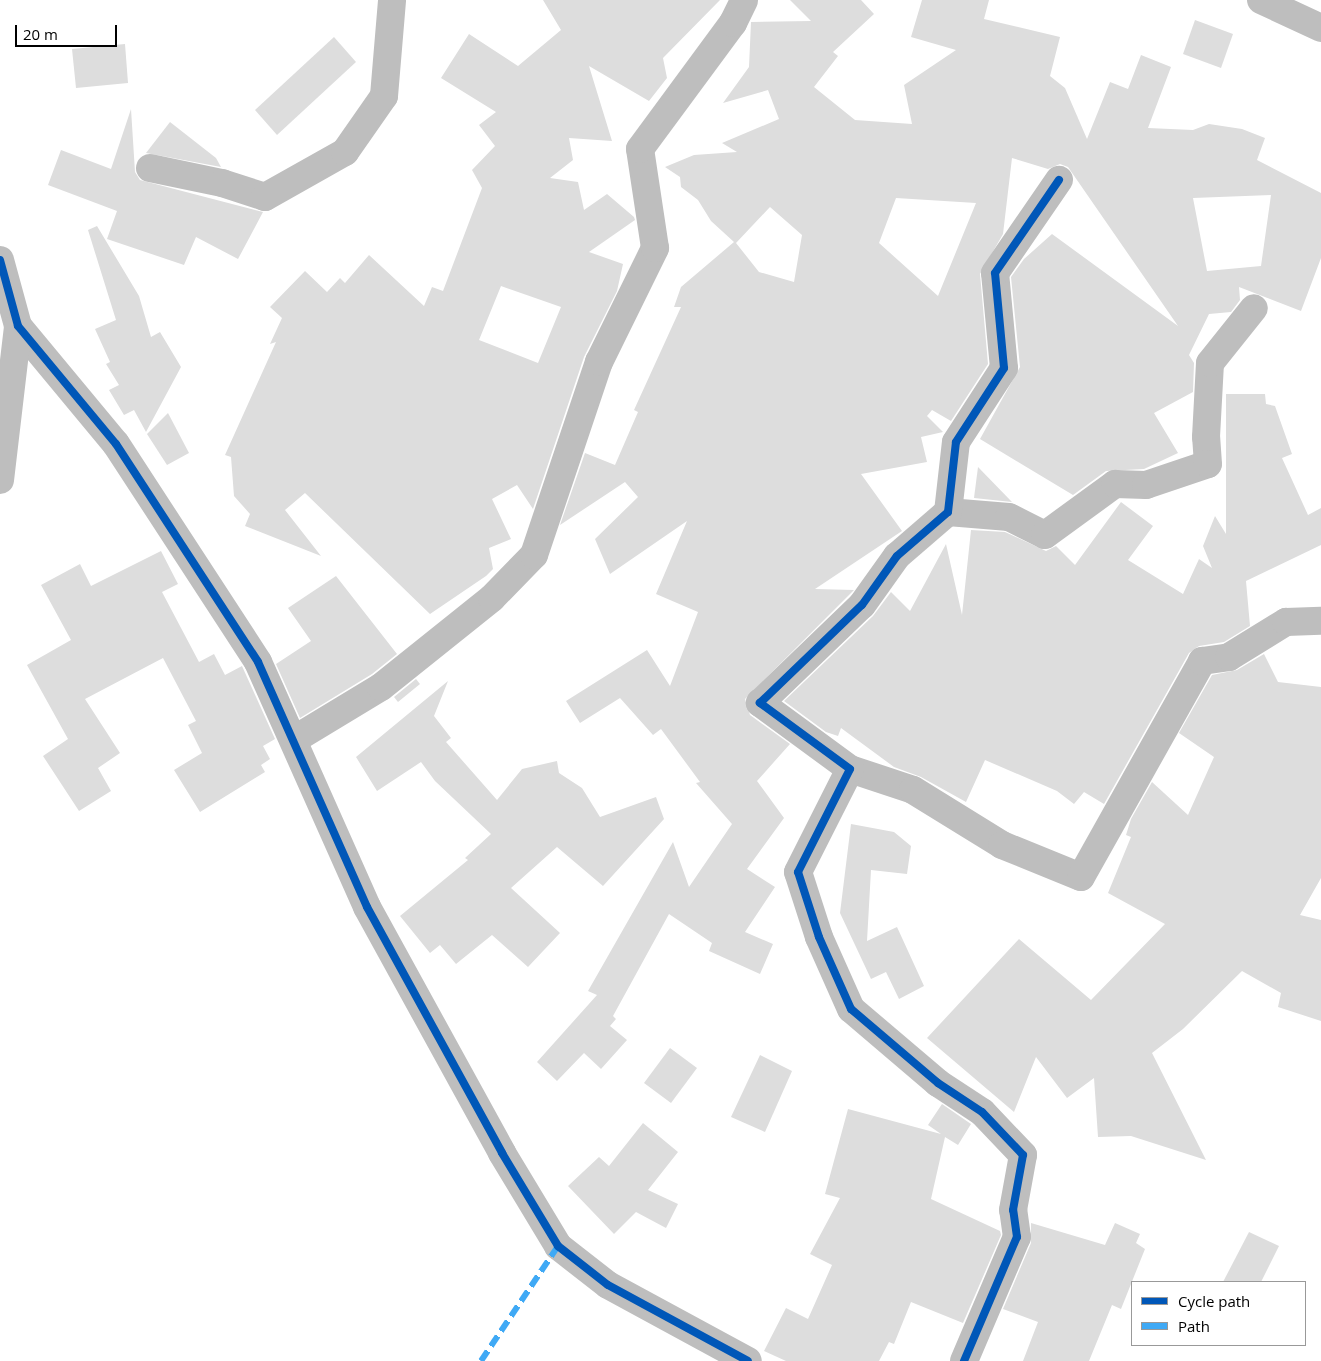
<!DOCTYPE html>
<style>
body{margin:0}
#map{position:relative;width:1321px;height:1361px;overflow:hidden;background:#fff;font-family:"Open Sans",sans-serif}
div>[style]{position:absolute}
.building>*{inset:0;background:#ddd}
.street>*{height:28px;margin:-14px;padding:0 14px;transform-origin:14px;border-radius:14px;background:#bebebe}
.quiet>*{height:6px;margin-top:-3px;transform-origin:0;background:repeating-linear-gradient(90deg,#3fa9f5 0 12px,transparent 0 18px)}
.cycleway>*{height:8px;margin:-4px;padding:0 4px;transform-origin:4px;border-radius:4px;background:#0057b8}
span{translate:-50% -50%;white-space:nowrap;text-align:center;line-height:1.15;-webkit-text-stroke:4px #fff;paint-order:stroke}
.legend{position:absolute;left:1131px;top:1281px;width:175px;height:65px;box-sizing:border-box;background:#fff;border:1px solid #999;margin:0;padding:6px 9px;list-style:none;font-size:15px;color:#000}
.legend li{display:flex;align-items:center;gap:10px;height:25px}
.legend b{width:25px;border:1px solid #999}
.scale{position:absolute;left:15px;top:25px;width:102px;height:22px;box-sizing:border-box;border:2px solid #000;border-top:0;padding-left:6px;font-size:15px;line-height:18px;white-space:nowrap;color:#000;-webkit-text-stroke:4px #fff;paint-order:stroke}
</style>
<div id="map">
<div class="building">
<i style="clip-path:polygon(evenodd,543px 0,720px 0,663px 58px,667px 78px,649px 101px,589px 66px,612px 141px,569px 138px,573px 160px,550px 178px,578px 182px,584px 210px,607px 194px,634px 217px,635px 220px,589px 252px,623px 264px,617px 291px,584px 357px,533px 509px,517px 485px,492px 499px,511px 539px,489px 548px,493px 569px,486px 576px,430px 614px,305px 493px,285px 510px,321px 556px,245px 526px,250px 514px,234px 496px,231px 457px,225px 455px,276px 342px,270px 344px,282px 318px,270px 307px,305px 271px,327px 292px,340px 278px,345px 283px,369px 255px,424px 306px,432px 287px,443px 291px,482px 188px,472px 170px,495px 146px,479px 125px,496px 112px,441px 78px,469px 34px,518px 66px,561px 30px,543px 0,501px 286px,561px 307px,538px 363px,479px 340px,501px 286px)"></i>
<i style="clip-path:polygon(evenodd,790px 0,861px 0,874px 14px,833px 52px,838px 56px,814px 87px,855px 120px,912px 124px,904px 85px,956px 50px,911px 37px,922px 0,989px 0,984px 19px,1060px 37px,1050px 76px,1065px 88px,1087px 139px,1110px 82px,1128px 89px,1141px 55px,1171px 67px,1148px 128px,1193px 130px,1209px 124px,1242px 129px,1265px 138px,1257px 160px,1321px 193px,1321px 258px,1301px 311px,1239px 287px,1240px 300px,1231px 312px,1209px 314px,1189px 355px,1194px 363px,1193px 392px,1154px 413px,1178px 453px,1144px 469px,1106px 471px,1073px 495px,980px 439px,1020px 367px,1011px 277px,1024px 259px,1052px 234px,1178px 326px,1068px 167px,1060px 164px,1048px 169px,1012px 158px,1003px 234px,980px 274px,988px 364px,951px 421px,932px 410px,927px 416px,943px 432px,921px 437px,927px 462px,861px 474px,902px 531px,815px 589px,854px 590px,745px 699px,750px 715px,790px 744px,757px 781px,784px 818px,747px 869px,775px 887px,745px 932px,773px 944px,760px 974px,709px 951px,712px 943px,669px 914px,613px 1016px,616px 1019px,610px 1026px,627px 1040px,601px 1069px,584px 1053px,557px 1081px,537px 1062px,597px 995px,588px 991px,673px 842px,689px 887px,732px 824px,696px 783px,700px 782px,661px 729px,653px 735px,620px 698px,580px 723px,566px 701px,647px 650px,670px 686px,698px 612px,656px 594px,687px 521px,610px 574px,595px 539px,638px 497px,625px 482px,560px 525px,585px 453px,615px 465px,638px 412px,634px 410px,681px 307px,674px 307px,681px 287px,734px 242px,711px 221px,698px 200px,681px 187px,680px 177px,665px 167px,694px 155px,737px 152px,722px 143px,779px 119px,768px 90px,723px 103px,749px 67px,751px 22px,811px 21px,790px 0,1271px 195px,1261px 266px,1207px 271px,1193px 198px,1271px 195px,790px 0,896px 198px,976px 203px,938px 296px,879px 243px,896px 198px,790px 0,770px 207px,802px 235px,794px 282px,759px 272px,736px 243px,770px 207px)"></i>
<i style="clip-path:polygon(1195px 20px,1233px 34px,1221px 68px,1183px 54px)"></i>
<i style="clip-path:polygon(334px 37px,356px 62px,277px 135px,255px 110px)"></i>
<i style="clip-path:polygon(125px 44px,128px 83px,76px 88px,72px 49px)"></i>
<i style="clip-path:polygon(131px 109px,135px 172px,140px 180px,263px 212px,238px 259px,196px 237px,184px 265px,107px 239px,117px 211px,48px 185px,61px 150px,111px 169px)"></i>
<i style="clip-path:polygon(170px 122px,216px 158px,221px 167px,146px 153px)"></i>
<i style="clip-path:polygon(97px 226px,139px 296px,151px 337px,160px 332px,181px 367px,146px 432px,134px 410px,124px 415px,109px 390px,119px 385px,106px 364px,110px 362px,95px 329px,116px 320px,88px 230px)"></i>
<i style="clip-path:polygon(1226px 394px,1265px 394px,1266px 404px,1275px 406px,1292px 454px,1282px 458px,1308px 515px,1321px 508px,1321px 545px,1246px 581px,1250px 626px,1224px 642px,1199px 646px,1189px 653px,1104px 804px,1084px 792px,1074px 804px,1057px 791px,985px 760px,966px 802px,921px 777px,894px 767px,841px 728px,838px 736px,826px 732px,784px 701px,873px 616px,891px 592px,910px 611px,946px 544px,962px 615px,971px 530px,1005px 532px,1046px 551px,1056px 546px,1075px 565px,1121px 502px,1153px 526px,1128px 560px,1183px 594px,1199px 559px,1212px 568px,1203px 546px,1215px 516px,1226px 534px)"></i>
<i style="clip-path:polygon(168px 413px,189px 453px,167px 465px,147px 434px)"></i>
<i style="clip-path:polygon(978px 467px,1012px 502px,974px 498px)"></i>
<i style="clip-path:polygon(161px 551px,178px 584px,162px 592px,199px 662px,214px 654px,225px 675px,242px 666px,275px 739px,263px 746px,270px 759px,261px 765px,265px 772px,200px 812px,174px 770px,202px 753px,188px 725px,196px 721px,163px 658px,85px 699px,120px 753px,98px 768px,111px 791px,79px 811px,43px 756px,68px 739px,27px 665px,71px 640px,41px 585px,80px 564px,91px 586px)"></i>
<i style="clip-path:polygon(336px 576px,397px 654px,372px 674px,300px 718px,276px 664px,311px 641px,288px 608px)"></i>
<i style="clip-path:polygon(1264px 654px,1278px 682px,1321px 687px,1321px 878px,1300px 915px,1321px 920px,1321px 1021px,1278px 1007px,1281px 993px,1242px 971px,1183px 1029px,1152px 1053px,1206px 1160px,1131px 1136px,1098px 1137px,1094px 1078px,1067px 1098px,1036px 1057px,1014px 1112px,927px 1038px,1019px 939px,1091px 1000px,1165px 924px,1108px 893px,1131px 837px,1126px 835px,1131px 819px,1152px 782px,1188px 815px,1214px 757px,1179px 733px,1212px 675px,1237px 670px)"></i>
<i style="clip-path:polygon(416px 679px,420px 684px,398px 702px,394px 697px)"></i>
<i style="clip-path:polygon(448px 681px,434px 716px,451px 738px,446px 742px,497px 800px,522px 769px,557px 761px,559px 773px,582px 788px,600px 817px,656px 797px,664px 819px,603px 886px,557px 847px,511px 888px,560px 933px,528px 967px,492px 935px,456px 964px,440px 945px,430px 953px,400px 916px,468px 860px,465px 858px,491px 834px,435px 781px,421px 762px,377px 791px,356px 757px)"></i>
<i style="clip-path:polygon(851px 824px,894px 832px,911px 846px,907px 874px,871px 870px,867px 941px,897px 927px,924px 986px,899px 999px,886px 972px,871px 979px,840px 913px)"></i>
<i style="clip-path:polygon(670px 1048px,697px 1068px,671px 1103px,644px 1083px)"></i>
<i style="clip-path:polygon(760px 1055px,792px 1071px,765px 1132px,731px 1117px)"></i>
<i style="clip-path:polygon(942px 1104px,971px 1124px,958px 1145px,945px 1137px,931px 1199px,1000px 1231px,1001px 1235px,963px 1323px,911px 1302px,894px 1344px,889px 1342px,879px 1361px,786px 1361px,764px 1351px,786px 1308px,808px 1319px,832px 1265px,810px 1254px,840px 1198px,825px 1194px,848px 1109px,941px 1134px,928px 1125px)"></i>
<i style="clip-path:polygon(643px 1123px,678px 1152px,648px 1190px,678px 1204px,666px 1228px,636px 1212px,614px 1234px,568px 1186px,599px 1157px,609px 1166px)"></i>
<i style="clip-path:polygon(1031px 1223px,1105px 1245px,1115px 1223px,1140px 1234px,1136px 1243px,1145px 1249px,1121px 1309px,1112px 1305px,1089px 1361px,1023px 1361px,1038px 1322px,1003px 1309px,1031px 1243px)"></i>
<i style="clip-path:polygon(1249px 1232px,1279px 1246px,1261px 1282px,1223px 1282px)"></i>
</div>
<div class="street">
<i style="left:1261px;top:0;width:66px;rotate:25deg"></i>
<i style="left:150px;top:168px;width:74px;rotate:11.8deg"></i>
<i style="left:222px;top:183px;width:45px;rotate:18deg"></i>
<i style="left:265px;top:197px;width:92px;rotate:-29.4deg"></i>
<i style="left:345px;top:152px;width:68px;rotate:-55.1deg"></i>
<i style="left:384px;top:96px;width:96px;rotate:-85.2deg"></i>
<i style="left:0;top:260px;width:68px;rotate:74.7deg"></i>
<i style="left:18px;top:326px;width:153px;rotate:50.3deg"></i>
<i style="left:116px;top:444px;width:260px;rotate:56.9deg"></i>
<i style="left:258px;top:662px;width:268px;rotate:66deg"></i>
<i style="left:367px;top:907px;width:281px;rotate:61.2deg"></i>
<i style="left:502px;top:1153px;width:109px;rotate:58.9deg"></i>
<i style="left:558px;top:1246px;width:63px;rotate:38deg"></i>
<i style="left:608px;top:1285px;width:159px;rotate:28.5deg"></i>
<i style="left:0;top:480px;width:155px;rotate:-83.3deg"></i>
<i style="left:948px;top:512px;width:61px;rotate:4.7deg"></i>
<i style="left:1009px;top:517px;width:40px;rotate:26.6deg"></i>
<i style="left:1045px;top:535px;width:87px;rotate:-36.1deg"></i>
<i style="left:1115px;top:484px;width:31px;rotate:2deg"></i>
<i style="left:1146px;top:485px;width:65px;rotate:-18.7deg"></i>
<i style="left:1208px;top:464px;width:27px;rotate:-94deg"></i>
<i style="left:1206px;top:437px;width:74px;rotate:-86.9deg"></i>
<i style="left:1210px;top:363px;width:70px;rotate:-51.3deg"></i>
<i style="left:295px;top:739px;width:100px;rotate:-31.2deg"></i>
<i style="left:381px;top:687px;width:142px;rotate:-38.7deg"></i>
<i style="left:492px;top:598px;width:60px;rotate:-45.7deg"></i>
<i style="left:534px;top:555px;width:204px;rotate:-71.4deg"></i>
<i style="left:599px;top:362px;width:127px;rotate:-63.8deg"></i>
<i style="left:655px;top:248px;width:100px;rotate:-98.6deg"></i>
<i style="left:640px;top:149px;width:157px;rotate:-53.6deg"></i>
<i style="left:733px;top:23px;width:25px;rotate:-64deg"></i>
<i style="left:850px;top:769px;width:66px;rotate:18.4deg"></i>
<i style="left:913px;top:790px;width:105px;rotate:31.7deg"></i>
<i style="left:1002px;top:845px;width:85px;rotate:22.1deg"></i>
<i style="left:1081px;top:877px;width:248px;rotate:-60.7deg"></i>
<i style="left:1202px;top:661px;width:27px;rotate:-8deg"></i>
<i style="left:1229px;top:657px;width:67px;rotate:-31.6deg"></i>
<i style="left:1286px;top:622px;width:35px;rotate:-2deg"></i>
<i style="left:964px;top:1361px;width:135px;rotate:-66.9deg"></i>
<i style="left:1017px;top:1237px;width:27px;rotate:-98deg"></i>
<i style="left:1013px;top:1210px;width:56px;rotate:-79.7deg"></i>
<i style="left:1023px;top:1155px;width:59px;rotate:-133.6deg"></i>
<i style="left:982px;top:1112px;width:53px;rotate:-146.6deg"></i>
<i style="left:938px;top:1083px;width:114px;rotate:-139.6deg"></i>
<i style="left:851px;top:1009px;width:79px;rotate:-114deg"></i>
<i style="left:819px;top:937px;width:68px;rotate:-107.9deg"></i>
<i style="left:798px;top:872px;width:115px;rotate:-63.2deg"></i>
<i style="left:850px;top:769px;width:112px;rotate:-143.7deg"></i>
<i style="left:760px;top:703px;width:141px;rotate:-43.9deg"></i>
<i style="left:862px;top:605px;width:60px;rotate:-54.5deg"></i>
<i style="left:897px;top:556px;width:67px;rotate:-40.8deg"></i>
<i style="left:948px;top:512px;width:70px;rotate:-83.5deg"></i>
<i style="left:956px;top:442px;width:88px;rotate:-57deg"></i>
<i style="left:1004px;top:368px;width:95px;rotate:-95.4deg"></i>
<i style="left:995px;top:273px;width:113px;rotate:-55.5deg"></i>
</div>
<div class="quiet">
<i style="left:481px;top:1361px;width:138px;rotate:-56.2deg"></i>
</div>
<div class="cycleway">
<i style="left:0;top:260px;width:68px;rotate:74.7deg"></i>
<i style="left:18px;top:326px;width:153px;rotate:50.3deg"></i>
<i style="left:116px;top:444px;width:260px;rotate:56.9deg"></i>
<i style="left:258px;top:662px;width:268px;rotate:66deg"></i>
<i style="left:367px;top:907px;width:281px;rotate:61.2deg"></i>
<i style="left:502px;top:1153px;width:109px;rotate:58.9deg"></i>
<i style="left:558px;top:1246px;width:63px;rotate:38deg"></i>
<i style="left:608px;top:1285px;width:159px;rotate:28.5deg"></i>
<i style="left:964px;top:1361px;width:135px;rotate:-66.9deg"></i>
<i style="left:1017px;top:1237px;width:27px;rotate:-98deg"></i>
<i style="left:1013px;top:1210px;width:56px;rotate:-79.7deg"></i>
<i style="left:1023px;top:1155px;width:59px;rotate:-133.6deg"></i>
<i style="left:982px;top:1112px;width:53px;rotate:-146.6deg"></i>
<i style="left:938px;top:1083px;width:114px;rotate:-139.6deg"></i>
<i style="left:851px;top:1009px;width:79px;rotate:-114deg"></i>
<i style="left:819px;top:937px;width:68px;rotate:-107.9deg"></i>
<i style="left:798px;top:872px;width:115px;rotate:-63.2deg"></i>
<i style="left:850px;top:769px;width:112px;rotate:-143.7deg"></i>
<i style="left:760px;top:703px;width:141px;rotate:-43.9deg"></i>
<i style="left:862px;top:605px;width:60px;rotate:-54.5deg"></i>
<i style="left:897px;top:556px;width:67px;rotate:-40.8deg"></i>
<i style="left:948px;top:512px;width:70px;rotate:-83.5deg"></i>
<i style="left:956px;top:442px;width:88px;rotate:-57deg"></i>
<i style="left:1004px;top:368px;width:95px;rotate:-95.4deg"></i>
<i style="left:995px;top:273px;width:113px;rotate:-55.5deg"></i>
</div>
<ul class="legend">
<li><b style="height:6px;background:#0057b8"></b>Cycle path</li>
<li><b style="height:6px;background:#3fa9f5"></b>Path</li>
</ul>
<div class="scale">20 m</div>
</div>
